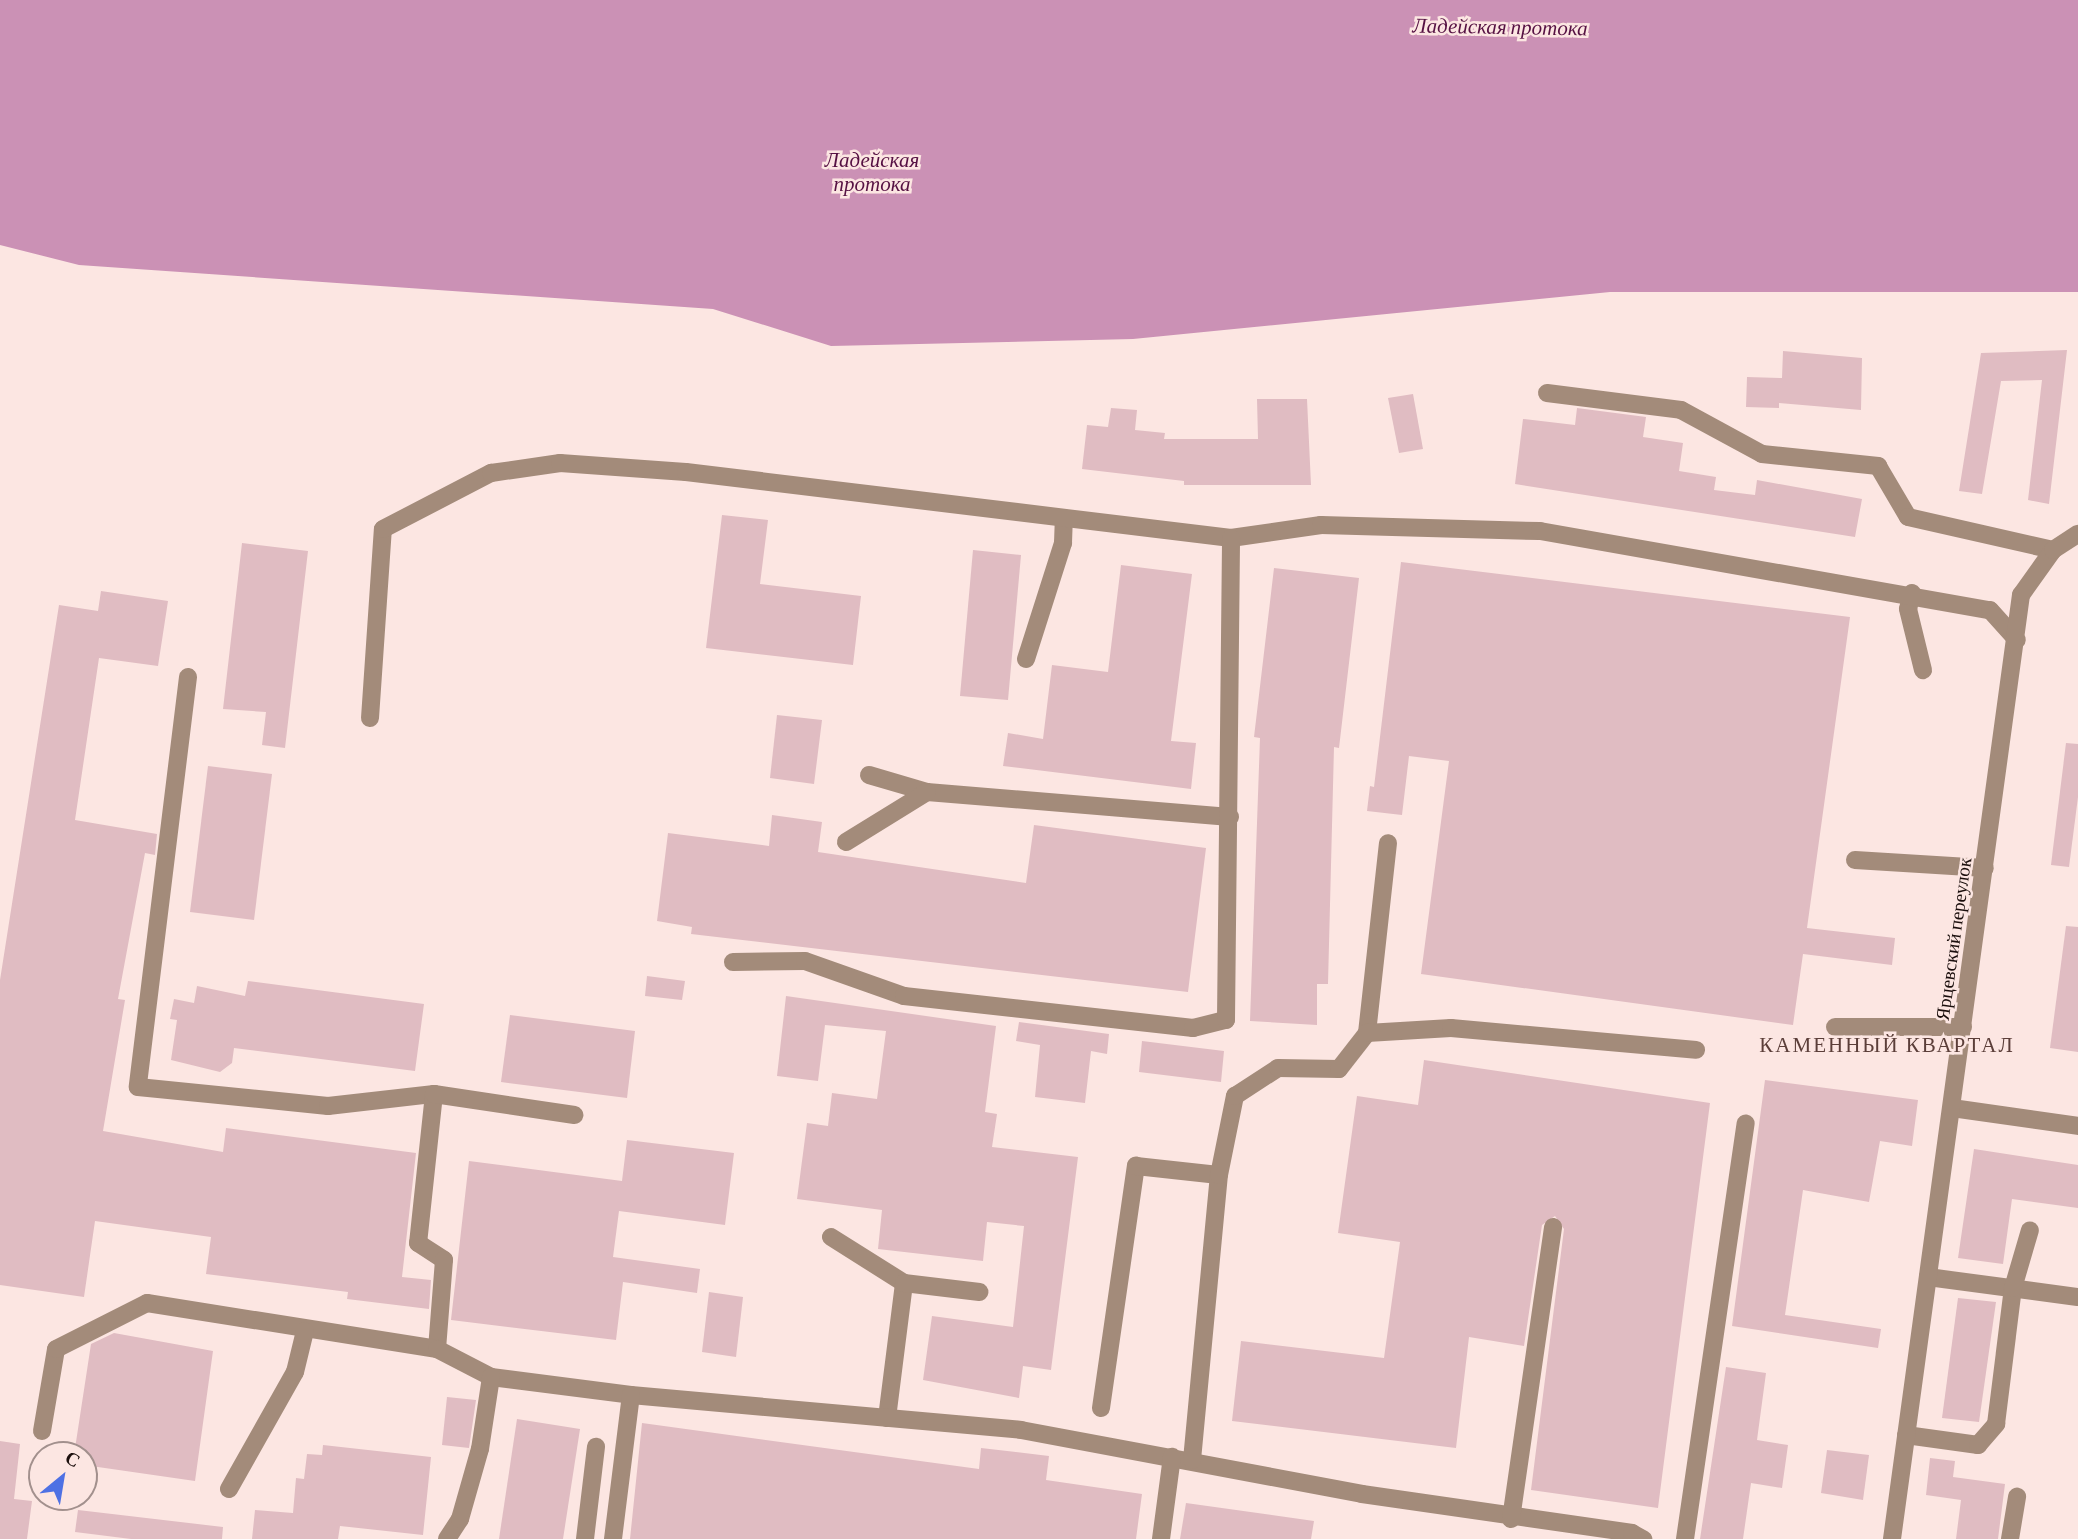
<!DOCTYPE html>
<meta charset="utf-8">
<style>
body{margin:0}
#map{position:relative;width:2078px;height:1539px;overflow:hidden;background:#fce6e2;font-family:"Crimson Pro",serif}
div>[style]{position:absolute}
.water>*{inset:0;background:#cb91b5}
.building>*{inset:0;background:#e0bcc2}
.minor>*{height:18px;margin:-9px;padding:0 9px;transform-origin:9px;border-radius:9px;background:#a38b7a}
span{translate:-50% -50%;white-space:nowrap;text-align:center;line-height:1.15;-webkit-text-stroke:5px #fce6e2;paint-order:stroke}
.street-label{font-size:19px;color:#1b0f0d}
.water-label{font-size:21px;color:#561143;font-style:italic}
.neighbourhood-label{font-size:21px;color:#5b3e39;letter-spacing:2px}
.north{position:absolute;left:28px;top:1441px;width:70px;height:70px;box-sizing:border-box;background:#fce6e2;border:2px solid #a2908d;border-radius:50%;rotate:30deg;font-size:19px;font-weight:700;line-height:28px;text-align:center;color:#1b0f0d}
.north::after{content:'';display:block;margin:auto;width:24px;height:32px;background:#4e71e4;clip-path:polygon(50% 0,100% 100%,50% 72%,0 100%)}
</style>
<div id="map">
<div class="water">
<i style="clip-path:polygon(0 0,2078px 0,2078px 292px,1610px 292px,1133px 339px,831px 346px,713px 309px,79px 265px,0 245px)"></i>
</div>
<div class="building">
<i style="clip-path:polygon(2067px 350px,2049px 504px,2028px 500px,2042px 380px,2001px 381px,1982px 494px,1959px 491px,1981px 353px)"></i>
<i style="clip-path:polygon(1783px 351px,1862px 358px,1861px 410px,1779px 403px,1779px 408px,1746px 407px,1747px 377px,1782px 378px)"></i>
<i style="clip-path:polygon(1413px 394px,1423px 449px,1399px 453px,1388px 398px)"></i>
<i style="clip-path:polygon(1257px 399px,1307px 399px,1311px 485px,1184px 485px,1184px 481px,1082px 469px,1087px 425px,1108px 427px,1111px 408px,1137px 410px,1135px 430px,1165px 433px,1164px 439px,1258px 439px)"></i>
<i style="clip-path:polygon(1577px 408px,1646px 417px,1643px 437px,1683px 443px,1679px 471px,1716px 477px,1714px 490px,1755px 495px,1757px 480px,1862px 499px,1855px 537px,1515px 484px,1523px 419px,1575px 425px)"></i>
<i style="clip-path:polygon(722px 515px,768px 520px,760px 584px,861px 596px,853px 665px,706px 648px)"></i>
<i style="clip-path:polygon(242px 543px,308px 551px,285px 748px,262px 745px,266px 712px,223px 709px)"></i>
<i style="clip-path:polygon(973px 550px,1021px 555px,1008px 700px,960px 696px)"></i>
<i style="clip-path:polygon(1401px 562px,1850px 617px,1807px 928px,1895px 938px,1892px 965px,1803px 954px,1793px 1025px,1421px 974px,1449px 761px,1409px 756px,1402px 815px,1367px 811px,1370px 786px,1374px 787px)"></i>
<i style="clip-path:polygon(1121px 565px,1192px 574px,1171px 741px,1196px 743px,1191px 789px,1003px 766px,1008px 733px,1043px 739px,1052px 665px,1108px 672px)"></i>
<i style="clip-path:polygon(1274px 568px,1359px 578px,1339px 748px,1334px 747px,1328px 984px,1317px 984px,1317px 1025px,1250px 1021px,1260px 738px,1254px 737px)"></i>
<i style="clip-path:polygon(101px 591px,168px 601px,158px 666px,99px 658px,75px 820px,157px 834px,155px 855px,145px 853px,118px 999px,125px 1000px,103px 1131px,223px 1152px,226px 1128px,416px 1153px,402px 1277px,431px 1280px,429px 1309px,347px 1299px,348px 1292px,206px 1274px,211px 1237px,95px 1221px,84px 1297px,0 1285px,0 980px,59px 605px,98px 611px)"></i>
<i style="clip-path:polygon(777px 715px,822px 720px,814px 784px,770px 778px)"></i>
<i style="clip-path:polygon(2066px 743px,2078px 744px,2078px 797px,2069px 867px,2051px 865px)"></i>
<i style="clip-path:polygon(208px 766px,272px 774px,254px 920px,190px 912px)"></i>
<i style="clip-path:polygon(772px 815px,822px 822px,818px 852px,1026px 883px,1034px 825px,1206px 848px,1188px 992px,691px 934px,692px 927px,657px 921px,668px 833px,769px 846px)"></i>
<i style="clip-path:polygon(2066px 926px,2078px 927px,2078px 1052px,2050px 1048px)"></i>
<i style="clip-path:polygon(647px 976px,685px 981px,682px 1000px,645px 996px)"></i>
<i style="clip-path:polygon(248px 981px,424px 1004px,415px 1071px,234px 1048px,232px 1063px,220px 1072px,171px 1060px,177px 1020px,170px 1019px,174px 999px,194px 1003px,197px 986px,245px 996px)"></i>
<i style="clip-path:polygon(786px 996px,996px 1026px,985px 1112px,997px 1114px,992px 1147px,1078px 1157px,1051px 1370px,1023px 1366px,1019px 1398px,923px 1380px,932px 1316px,1013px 1327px,1024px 1226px,987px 1222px,983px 1261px,878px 1249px,882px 1210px,797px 1199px,807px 1123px,828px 1126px,832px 1093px,877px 1099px,886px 1031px,825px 1025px,818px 1081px,777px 1076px)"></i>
<i style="clip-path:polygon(510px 1015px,635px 1031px,627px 1098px,501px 1082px)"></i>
<i style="clip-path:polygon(1019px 1022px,1109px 1034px,1107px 1054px,1091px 1051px,1085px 1103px,1035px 1097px,1040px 1045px,1016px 1041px)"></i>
<i style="clip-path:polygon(1142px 1041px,1224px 1051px,1221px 1082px,1139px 1072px)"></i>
<i style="clip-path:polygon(1424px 1060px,1710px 1103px,1658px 1508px,1531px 1490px,1564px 1229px,1555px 1216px,1542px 1225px,1524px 1346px,1469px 1337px,1456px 1448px,1232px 1421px,1241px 1341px,1384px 1358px,1400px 1242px,1338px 1233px,1357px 1096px,1418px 1105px)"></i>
<i style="clip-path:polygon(1765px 1080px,1918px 1100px,1912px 1146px,1880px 1141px,1869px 1202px,1803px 1190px,1785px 1315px,1881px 1329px,1878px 1348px,1732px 1326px)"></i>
<i style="clip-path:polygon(627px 1140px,734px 1153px,725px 1225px,619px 1211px,613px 1257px,700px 1269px,697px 1293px,623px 1282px,616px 1340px,451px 1320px,469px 1161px,622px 1181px)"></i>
<i style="clip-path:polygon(1974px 1149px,2078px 1165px,2078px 1208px,2012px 1199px,2003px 1264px,1958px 1258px)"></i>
<i style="clip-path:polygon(709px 1292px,743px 1297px,736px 1357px,702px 1352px)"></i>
<i style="clip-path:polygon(1958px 1298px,1996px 1302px,1979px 1422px,1942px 1418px)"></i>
<i style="clip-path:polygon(114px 1333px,213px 1351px,195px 1481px,84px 1465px,84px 1455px,74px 1455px,91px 1344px)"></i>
<i style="clip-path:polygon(1726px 1367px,1766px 1373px,1757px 1440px,1788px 1445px,1782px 1488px,1751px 1483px,1743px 1539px,1700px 1539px)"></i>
<i style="clip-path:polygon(447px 1397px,476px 1400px,469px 1448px,442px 1445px)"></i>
<i style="clip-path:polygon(517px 1419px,580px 1429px,563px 1539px,499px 1539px)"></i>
<i style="clip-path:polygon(642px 1423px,979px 1469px,981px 1448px,1049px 1456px,1046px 1480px,1142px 1494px,1136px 1539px,630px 1539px)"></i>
<i style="clip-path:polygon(0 1441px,20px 1444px,14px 1499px,32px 1501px,27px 1539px,0 1539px)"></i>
<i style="clip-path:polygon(323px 1445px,431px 1457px,423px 1535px,340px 1526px,338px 1539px,252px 1539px,255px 1510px,293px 1513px,296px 1478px,304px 1479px,307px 1454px,322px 1455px)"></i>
<i style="clip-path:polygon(1827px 1450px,1869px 1455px,1863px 1500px,1821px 1493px)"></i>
<i style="clip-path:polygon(1930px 1458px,1955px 1461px,1953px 1477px,2005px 1484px,1998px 1539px,1956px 1539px,1961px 1500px,1926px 1495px)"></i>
<i style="clip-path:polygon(1186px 1503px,1314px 1521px,1311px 1539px,1180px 1539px)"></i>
<i style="clip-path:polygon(78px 1510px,223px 1527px,222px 1539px,131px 1539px,75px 1532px)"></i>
</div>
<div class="minor">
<i style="left:1547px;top:393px;width:135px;rotate:7.2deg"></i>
<i style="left:1681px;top:410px;width:92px;rotate:28.5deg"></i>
<i style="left:1762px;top:454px;width:117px;rotate:5.9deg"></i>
<i style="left:1878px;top:466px;width:59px;rotate:59.5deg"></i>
<i style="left:1908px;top:517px;width:149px;rotate:12.8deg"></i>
<i style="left:1912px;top:593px;width:16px;rotate:104deg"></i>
<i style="left:1908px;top:609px;width:63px;rotate:76.2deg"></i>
<i style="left:1026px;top:659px;width:122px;rotate:-72.3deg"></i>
<i style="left:1063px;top:543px;width:25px;rotate:-88deg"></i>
<i style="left:188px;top:677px;width:413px;rotate:97deg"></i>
<i style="left:138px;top:1087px;width:191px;rotate:5.7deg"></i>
<i style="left:328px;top:1106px;width:107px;rotate:-6.5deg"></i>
<i style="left:434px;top:1094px;width:150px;rotate:96.1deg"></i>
<i style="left:418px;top:1243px;width:31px;rotate:33deg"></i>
<i style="left:444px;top:1260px;width:89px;rotate:94.5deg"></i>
<i style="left:370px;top:718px;width:189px;rotate:-86.1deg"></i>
<i style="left:383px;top:529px;width:122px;rotate:-27.4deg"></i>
<i style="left:491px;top:473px;width:70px;rotate:-8.2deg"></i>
<i style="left:560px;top:463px;width:126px;rotate:4.1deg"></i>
<i style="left:686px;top:472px;width:549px;rotate:6.9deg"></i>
<i style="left:1231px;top:538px;width:91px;rotate:-8.2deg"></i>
<i style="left:1321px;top:525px;width:219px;rotate:1.6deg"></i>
<i style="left:1540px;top:531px;width:457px;rotate:10deg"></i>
<i style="left:1990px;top:610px;width:40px;rotate:48deg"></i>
<i style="left:869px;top:775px;width:60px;rotate:16.3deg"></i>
<i style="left:927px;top:792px;width:304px;rotate:4.7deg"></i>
<i style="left:846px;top:842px;width:95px;rotate:-31.7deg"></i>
<i style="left:1855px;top:860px;width:130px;rotate:3.5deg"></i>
<i style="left:733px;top:962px;width:72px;rotate:-0.8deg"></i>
<i style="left:805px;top:961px;width:105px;rotate:19.5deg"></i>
<i style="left:904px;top:996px;width:291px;rotate:6.3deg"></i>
<i style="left:1193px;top:1028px;width:34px;rotate:-14deg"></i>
<i style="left:1226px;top:1020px;width:482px;rotate:-89.4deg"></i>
<i style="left:1835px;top:1027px;width:128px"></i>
<i style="left:1367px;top:1033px;width:191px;rotate:-83.7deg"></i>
<i style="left:434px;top:1094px;width:142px;rotate:8.5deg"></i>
<i style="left:1952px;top:1108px;width:127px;rotate:8.1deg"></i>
<i style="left:831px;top:1237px;width:86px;rotate:32.2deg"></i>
<i style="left:1928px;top:1277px;width:151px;rotate:7.6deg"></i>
<i style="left:1101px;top:1408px;width:245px;rotate:-81.8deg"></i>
<i style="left:1136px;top:1166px;width:83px;rotate:6.2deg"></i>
<i style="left:887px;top:1418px;width:136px;rotate:-82.8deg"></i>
<i style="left:904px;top:1283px;width:76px;rotate:6.8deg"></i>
<i style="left:42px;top:1431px;width:83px;rotate:-80.3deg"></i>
<i style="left:56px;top:1349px;width:102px;rotate:-26.8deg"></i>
<i style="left:147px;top:1303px;width:294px;rotate:9deg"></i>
<i style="left:437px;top:1349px;width:61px;rotate:27.4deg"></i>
<i style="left:491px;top:1377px;width:141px;rotate:7.3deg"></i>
<i style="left:631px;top:1395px;width:392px;rotate:5.1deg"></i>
<i style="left:1021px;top:1430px;width:347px;rotate:10.6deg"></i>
<i style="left:1362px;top:1494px;width:273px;rotate:8.2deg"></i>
<i style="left:1632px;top:1533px;width:13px;rotate:29deg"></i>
<i style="left:1906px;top:1435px;width:73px;rotate:7.9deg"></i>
<i style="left:1978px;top:1445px;width:28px;rotate:-49deg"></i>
<i style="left:1996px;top:1424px;width:137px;rotate:-82.9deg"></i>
<i style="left:2013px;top:1288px;width:60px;rotate:-73.7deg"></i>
<i style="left:1192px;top:1460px;width:286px;rotate:-84.6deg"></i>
<i style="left:1219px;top:1175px;width:81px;rotate:-78.6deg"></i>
<i style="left:1235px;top:1096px;width:51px;rotate:-33.1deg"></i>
<i style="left:1278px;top:1068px;width:61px;rotate:0.9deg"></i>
<i style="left:1339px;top:1069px;width:46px;rotate:-52.1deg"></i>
<i style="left:1367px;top:1033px;width:84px;rotate:-3.4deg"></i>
<i style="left:1451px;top:1028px;width:246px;rotate:5.1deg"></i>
<i style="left:229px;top:1489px;width:134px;rotate:-60.6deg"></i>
<i style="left:295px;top:1372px;width:42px;rotate:-76.3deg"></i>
<i style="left:1511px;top:1519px;width:295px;rotate:-81.8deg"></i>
<i style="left:447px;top:1539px;width:24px;rotate:-57deg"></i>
<i style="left:460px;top:1519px;width:73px;rotate:-74.1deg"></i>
<i style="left:480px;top:1449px;width:73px;rotate:-81.3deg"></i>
<i style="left:585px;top:1539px;width:93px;rotate:-83.2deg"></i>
<i style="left:613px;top:1539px;width:145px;rotate:-82.9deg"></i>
<i style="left:1161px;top:1539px;width:83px;rotate:-82.4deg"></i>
<i style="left:1685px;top:1539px;width:420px;rotate:-81.7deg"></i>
<i style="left:1892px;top:1539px;width:953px;rotate:-82.22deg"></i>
<i style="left:2021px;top:595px;width:55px;rotate:-54.6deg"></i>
<i style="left:2053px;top:550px;width:30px;rotate:-33deg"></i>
<i style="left:2010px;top:1539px;width:43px;rotate:-80.5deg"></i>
</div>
<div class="street-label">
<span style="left:1954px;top:939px;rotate:-82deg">Ярцевский переулок</span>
</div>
<div class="water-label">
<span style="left:1500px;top:27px;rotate:1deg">Ладейская протока</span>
<span style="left:872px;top:172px">Ладейская<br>протока</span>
</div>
<div class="neighbourhood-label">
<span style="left:1887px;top:1045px">КАМЕННЫЙ КВАРТАЛ</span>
</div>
<div class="north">С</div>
</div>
